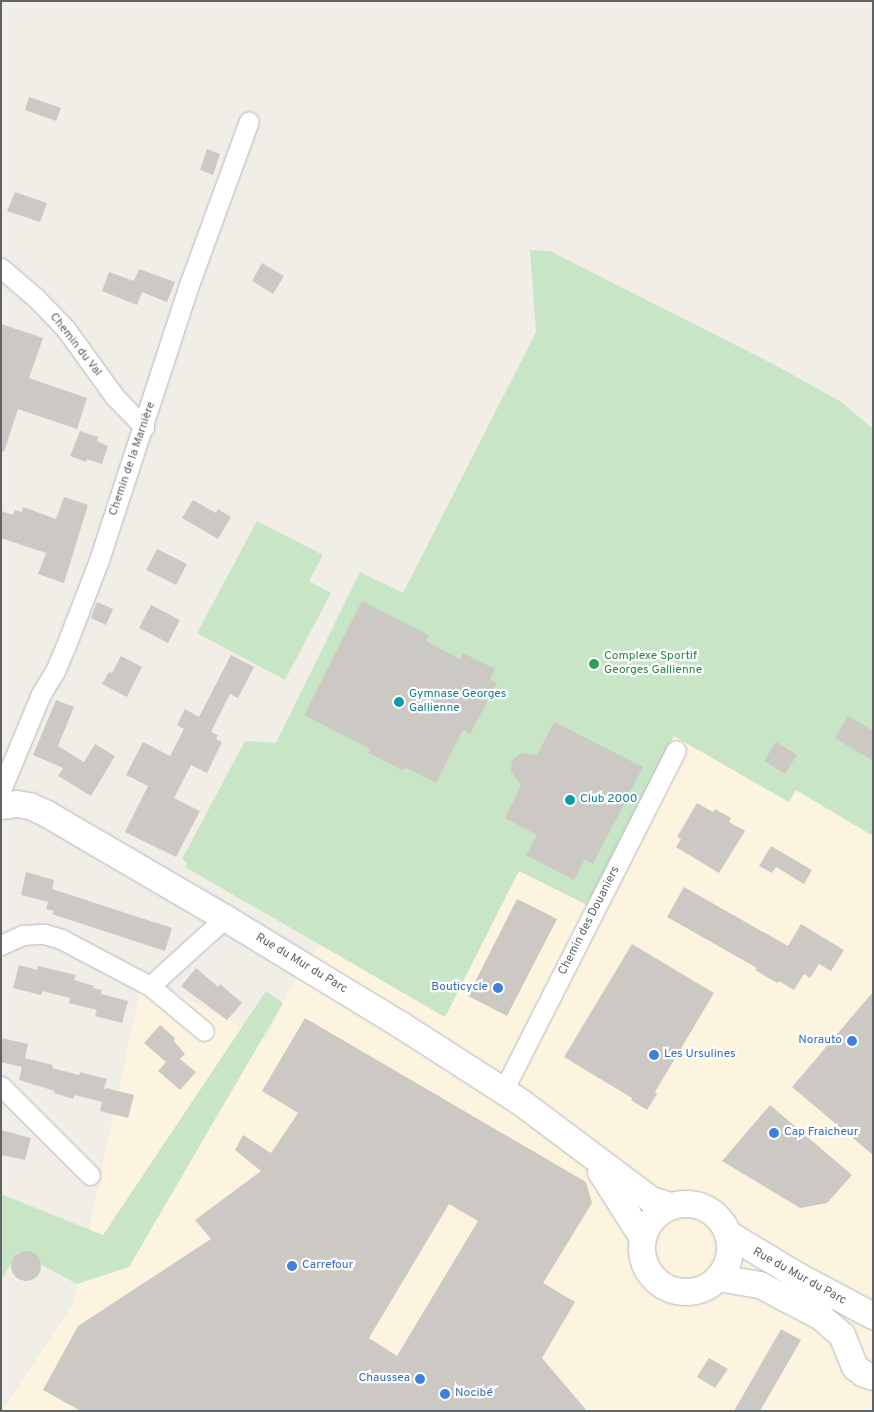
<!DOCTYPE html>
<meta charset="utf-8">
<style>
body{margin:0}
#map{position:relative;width:874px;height:1412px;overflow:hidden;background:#f0eee7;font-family:Overpass,sans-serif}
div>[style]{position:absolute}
.commercial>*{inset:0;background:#fdf4e0}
.green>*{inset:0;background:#c8e6c5}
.building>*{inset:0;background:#ccc9c4}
.round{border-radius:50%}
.roads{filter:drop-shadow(0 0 1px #b4b8bb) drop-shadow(0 0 1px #b4b8bb)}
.street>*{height:19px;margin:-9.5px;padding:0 9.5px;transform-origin:9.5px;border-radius:9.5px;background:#fff}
.secondary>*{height:26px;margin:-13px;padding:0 13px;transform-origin:13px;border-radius:13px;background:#fff}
.secondary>.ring{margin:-13px;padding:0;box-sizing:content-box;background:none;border:26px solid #fff;border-radius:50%}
.dots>*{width:14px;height:14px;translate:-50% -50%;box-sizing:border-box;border:2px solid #fff;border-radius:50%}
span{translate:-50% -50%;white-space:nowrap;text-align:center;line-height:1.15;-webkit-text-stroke:4.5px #fff;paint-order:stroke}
.street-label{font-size:12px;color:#5f6367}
.leisure-label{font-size:12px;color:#27864d}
.left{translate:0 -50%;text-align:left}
.culture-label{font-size:12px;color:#0d838f}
.shop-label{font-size:12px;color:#366cbe}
.right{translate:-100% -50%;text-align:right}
.frame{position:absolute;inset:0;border:2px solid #5f6367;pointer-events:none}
</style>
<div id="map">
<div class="commercial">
<i style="clip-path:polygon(674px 736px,788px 802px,796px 790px,873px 836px,873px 1411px,2px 1411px,73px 1305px,143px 976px,266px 1040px,288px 992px,320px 943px,445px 1017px,519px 870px,587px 905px)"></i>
</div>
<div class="green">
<i style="clip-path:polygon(530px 250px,550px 251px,773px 364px,840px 401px,873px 429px,873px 836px,796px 790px,789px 802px,674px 736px,587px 905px,519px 871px,445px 1017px,185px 867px,187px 863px,182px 859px,245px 741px,276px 743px,360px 572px,403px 593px,536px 332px)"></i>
<i style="clip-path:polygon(257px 521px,323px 555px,309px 581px,331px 593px,285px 680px,197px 633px)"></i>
<i style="clip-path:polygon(266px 991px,283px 1003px,129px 1267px,77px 1284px,18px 1252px,1px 1280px,1px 1194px,103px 1235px)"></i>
</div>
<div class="building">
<i style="clip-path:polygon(29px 97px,61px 108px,56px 121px,25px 110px)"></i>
<i style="clip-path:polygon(207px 149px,220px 154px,213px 175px,200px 170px)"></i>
<i style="clip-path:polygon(15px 192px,47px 203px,40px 222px,7px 211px)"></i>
<i style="clip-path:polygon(262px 263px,284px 276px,273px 294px,252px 281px)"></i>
<i style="clip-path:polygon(139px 269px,175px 282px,167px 302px,142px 292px,137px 305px,102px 291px,109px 272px,134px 281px)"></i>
<i style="clip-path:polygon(1px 324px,43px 338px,29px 378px,87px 398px,77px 429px,18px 409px,4px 452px,1px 451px)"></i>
<i style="clip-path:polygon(80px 431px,98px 437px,97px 441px,108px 446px,102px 464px,87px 459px,86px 462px,70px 456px)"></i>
<i style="clip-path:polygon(64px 497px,88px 505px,64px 583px,38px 574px,46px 553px,1px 538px,1px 511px,13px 515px,15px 510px,22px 512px,23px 507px,56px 519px)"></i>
<i style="clip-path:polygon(193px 500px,216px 513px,218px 509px,231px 517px,218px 539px,182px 518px)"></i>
<i style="clip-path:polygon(157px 549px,187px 564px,176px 585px,146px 570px)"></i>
<i style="clip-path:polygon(362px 601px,429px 635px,426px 641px,460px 659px,463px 653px,495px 669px,490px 679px,497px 683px,470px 734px,463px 730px,436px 783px,404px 767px,402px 770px,368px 753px,370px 749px,304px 715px)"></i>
<i style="clip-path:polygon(97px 602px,113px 609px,106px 625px,91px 618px)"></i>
<i style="clip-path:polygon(151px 605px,180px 620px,168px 643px,139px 628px)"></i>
<i style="clip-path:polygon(231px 655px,254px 667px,238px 698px,230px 694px,211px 732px,218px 735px,216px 739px,222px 742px,207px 773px,191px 765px,174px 798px,200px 811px,176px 857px,125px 832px,148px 786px,126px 775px,143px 742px,170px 756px,184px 729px,177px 725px,185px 709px,199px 717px)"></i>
<i style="clip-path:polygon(121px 656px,142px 667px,127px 697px,102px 684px,109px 672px,112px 673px)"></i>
<i style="clip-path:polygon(56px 700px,74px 707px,58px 746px,84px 762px,95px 744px,115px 756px,91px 796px,58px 776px,63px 768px,33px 755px)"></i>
<i style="clip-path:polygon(848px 716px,873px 731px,873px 761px,835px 738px)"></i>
<i style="clip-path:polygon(554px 722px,643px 767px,593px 864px,585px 859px,574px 880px,526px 855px,537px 835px,505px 818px,521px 785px,511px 772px,512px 760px,521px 753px,537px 755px)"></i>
<i style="clip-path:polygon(776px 742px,797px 755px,785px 774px,764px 761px)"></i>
<i style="clip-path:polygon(697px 803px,713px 812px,715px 809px,731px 818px,729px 822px,745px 831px,719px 873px,676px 847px,681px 839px,677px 837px)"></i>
<i style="clip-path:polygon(771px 846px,812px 870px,804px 884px,776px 867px,772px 873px,759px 866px)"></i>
<i style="clip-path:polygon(26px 872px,54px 880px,52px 889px,172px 928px,165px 951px,52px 914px,54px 911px,46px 909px,48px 902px,21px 895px)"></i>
<i style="clip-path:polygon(684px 887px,788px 946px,801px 924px,844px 950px,831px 971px,819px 964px,810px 978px,804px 974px,794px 990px,779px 981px,777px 983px,755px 970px,757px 968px,667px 917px)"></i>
<i style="clip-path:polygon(517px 899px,557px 919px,507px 1016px,468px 996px)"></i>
<i style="clip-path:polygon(632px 944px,714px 993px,655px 1092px,657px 1094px,647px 1110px,631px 1100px,632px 1098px,564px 1057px)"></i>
<i style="clip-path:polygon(19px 965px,37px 970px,38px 966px,76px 975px,74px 980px,94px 986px,93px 988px,102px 990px,101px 994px,128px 1001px,122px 1023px,95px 1016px,97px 1010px,69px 1003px,70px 998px,42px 991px,41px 995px,13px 988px)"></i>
<i style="clip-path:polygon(196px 968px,218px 987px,220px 984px,242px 1003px,227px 1020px,181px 986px)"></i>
<i style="clip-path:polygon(873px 992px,873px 1155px,792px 1087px)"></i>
<i style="clip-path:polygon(evenodd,305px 1018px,586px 1182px,592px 1203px,543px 1283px,575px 1302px,542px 1358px,587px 1411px,81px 1411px,43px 1390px,78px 1326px,211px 1239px,195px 1220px,261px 1171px,235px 1150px,243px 1135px,271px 1153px,298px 1113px,262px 1091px,305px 1018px,449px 1204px,478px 1221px,397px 1356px,369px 1338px,449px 1204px)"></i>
<i style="clip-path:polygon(160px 1025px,175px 1038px,174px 1041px,185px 1054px,180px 1059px,196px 1072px,180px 1090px,158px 1071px,166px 1062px,144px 1043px)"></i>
<i style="clip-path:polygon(1px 1038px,28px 1044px,25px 1058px,53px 1065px,52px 1068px,79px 1075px,80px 1072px,107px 1079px,103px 1091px,106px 1088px,134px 1095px,128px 1118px,100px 1111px,102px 1102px,75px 1095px,73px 1099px,54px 1093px,55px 1091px,19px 1080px,22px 1067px,1px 1062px)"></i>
<i style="clip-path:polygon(770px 1105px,852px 1175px,827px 1203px,800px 1208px,722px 1161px)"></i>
<i style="clip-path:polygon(1px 1130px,31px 1138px,25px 1160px,1px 1155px)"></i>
<i class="round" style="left:11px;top:1251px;width:30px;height:30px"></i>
<i style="clip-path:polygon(781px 1329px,801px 1340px,760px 1411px,734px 1411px)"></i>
<i style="clip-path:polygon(709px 1358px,728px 1369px,715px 1388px,697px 1377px)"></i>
</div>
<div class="roads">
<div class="street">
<i style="left:1px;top:268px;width:46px;rotate:40.6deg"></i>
<i style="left:36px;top:298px;width:42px;rotate:46deg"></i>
<i style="left:65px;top:328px;width:85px;rotate:54.1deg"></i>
<i style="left:115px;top:397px;width:42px;rotate:46deg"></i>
<i style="left:1px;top:790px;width:104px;rotate:-67.4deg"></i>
<i style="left:41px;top:694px;width:27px;rotate:-59deg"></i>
<i style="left:55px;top:671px;width:25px;rotate:-67deg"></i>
<i style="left:65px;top:648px;width:94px;rotate:-68.9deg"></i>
<i style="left:99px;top:560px;width:293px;rotate:-71.9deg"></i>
<i style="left:190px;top:282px;width:171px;rotate:-69.9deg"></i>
<i style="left:1px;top:945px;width:23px;rotate:-25deg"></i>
<i style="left:22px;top:935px;width:22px;rotate:-3deg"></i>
<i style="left:44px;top:934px;width:18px;rotate:16deg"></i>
<i style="left:61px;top:939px;width:101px;rotate:27.8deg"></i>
<i style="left:150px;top:986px;width:70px;rotate:39.8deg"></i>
<i style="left:150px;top:986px;width:101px;rotate:-42.2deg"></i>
<i style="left:1px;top:1086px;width:126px;rotate:45deg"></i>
<i style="left:503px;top:1091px;width:382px;rotate:-63.1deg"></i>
</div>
<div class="secondary">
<i style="left:1px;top:806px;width:16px;rotate:-7deg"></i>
<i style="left:17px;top:804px;width:13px;rotate:9deg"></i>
<i style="left:30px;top:806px;width:19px;rotate:25deg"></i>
<i style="left:47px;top:814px;width:206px;rotate:30.3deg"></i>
<i style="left:225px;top:918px;width:206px;rotate:31.3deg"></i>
<i style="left:401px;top:1025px;width:144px;rotate:32.8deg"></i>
<i style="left:522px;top:1103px;width:161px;rotate:36.9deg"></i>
<i style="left:651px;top:1200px;width:21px;rotate:17deg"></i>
<i style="left:601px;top:1172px;width:78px;rotate:57.5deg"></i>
<i class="ring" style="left:642px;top:1204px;width:62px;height:62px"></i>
<i style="left:728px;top:1234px;width:82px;rotate:31deg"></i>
<i style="left:798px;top:1276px;width:85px;rotate:28.1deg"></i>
<i style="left:718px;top:1278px;width:43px;rotate:9.5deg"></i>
<i style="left:760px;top:1285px;width:69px;rotate:27.7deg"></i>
<i style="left:821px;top:1317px;width:28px;rotate:41deg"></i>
<i style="left:842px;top:1335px;width:35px;rotate:68deg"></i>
<i style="left:855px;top:1367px;width:11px;rotate:38deg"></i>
<i style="left:864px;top:1374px;width:9px;rotate:18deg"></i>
</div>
</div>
<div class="dots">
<i style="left:594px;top:664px;background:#2e9e5b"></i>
<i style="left:399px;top:702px;background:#0f9aa8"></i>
<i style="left:570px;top:800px;background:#0f9aa8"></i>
<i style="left:498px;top:988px;background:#3f7fe0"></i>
<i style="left:852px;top:1041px;background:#3f7fe0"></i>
<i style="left:654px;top:1055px;background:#3f7fe0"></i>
<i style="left:774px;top:1133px;background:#3f7fe0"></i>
<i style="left:292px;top:1266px;background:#3f7fe0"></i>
<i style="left:420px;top:1379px;background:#3f7fe0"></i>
<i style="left:445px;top:1394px;background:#3f7fe0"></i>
</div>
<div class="street-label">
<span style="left:75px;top:345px;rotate:52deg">Chemin du Val</span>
<span style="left:133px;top:459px;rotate:-71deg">Chemin de la Marnière</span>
<span style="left:590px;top:921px;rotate:-63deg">Chemin des Douaniers</span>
<span style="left:301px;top:964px;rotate:31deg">Rue du Mur du Parc</span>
<span style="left:799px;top:1277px;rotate:29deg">Rue du Mur du Parc</span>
</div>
<div class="leisure-label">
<span class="left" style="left:604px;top:664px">Complexe Sportif<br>Georges Gallienne</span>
</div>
<div class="culture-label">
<span class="left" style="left:409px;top:702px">Gymnase Georges<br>Gallienne</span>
<span class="left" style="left:580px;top:800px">Club 2000</span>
</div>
<div class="shop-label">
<span class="right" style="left:488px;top:988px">Bouticycle</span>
<span class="right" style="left:842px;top:1041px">Norauto</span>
<span class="left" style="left:664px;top:1055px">Les Ursulines</span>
<span class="left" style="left:784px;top:1133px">Cap Fraicheur</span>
<span class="left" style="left:302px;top:1266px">Carrefour</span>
<span class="right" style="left:410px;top:1379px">Chaussea</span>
<span class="left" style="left:455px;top:1394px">Nocibé</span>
</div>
<div class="frame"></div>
</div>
